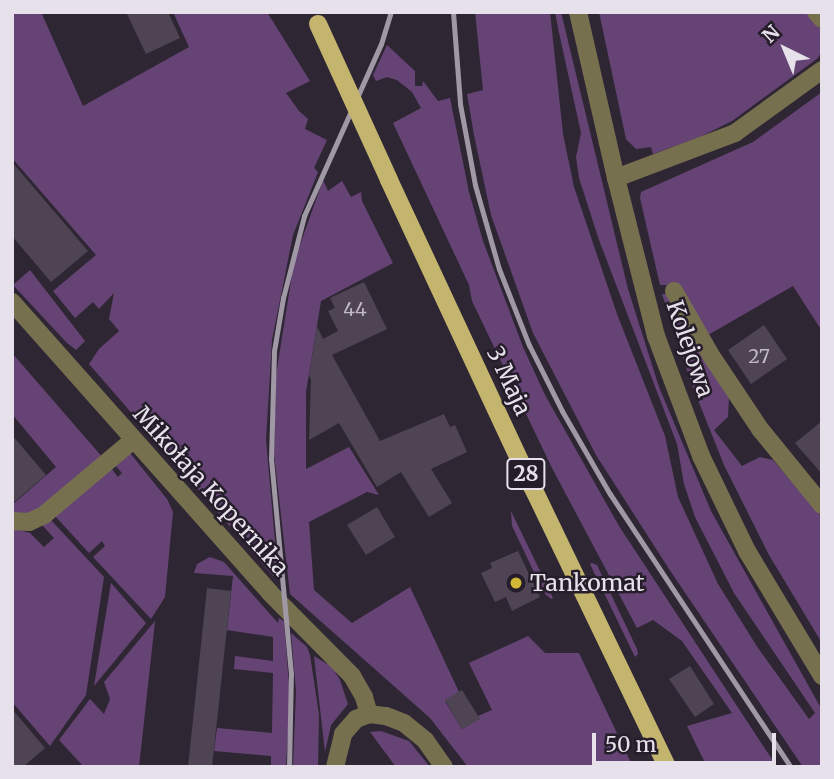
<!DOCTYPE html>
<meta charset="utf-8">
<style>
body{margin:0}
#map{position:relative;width:834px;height:779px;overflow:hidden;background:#2f2634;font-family:Merriweather,serif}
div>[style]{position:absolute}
.green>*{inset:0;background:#654475}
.building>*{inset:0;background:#4e4453}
.minor>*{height:18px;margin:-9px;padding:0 9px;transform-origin:9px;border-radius:9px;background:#77704f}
.major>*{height:18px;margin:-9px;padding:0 9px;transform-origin:9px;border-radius:9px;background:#c4b56e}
.rail>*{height:5px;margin:-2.5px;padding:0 2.5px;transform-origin:2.5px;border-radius:2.5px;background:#a099a5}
.major-bridge>*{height:18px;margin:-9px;padding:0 9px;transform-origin:9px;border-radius:9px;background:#c4b56e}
.dots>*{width:19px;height:19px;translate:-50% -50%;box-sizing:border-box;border:4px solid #261d2a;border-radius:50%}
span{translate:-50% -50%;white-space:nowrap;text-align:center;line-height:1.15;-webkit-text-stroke:5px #261d2a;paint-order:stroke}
.number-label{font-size:19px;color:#c1bac5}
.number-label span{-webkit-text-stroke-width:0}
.shield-label span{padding:2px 5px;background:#261d2a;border:2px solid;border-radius:5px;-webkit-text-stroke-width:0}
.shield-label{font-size:21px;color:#e7e1eb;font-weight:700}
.street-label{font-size:23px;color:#e7e1eb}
.poi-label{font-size:23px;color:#e7e1eb}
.left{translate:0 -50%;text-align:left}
.frame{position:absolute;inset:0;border:14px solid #e7e1eb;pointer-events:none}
.north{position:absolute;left:750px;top:14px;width:70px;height:70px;-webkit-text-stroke:5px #261d2a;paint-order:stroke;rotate:317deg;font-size:19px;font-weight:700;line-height:28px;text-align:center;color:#e7e1eb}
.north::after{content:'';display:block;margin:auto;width:24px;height:32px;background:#e7e1eb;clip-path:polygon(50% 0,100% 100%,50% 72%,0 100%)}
.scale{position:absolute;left:592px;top:733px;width:184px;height:32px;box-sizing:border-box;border:4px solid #e7e1eb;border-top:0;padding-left:9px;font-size:21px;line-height:24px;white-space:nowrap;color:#e7e1eb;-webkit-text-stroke:5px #261d2a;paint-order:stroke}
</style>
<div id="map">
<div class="green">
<i style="clip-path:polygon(12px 12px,41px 12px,83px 106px,189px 47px,173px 12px,267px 12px,310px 81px,286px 93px,299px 111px,308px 119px,305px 129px,327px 140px,314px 168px,318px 172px,293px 235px,272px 340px,266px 440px,278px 575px,273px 576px,89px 364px,99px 349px,119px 331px,109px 319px,114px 293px,99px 309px,93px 302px,75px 318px,53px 291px,96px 255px,12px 158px)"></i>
<i style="clip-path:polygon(475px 12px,550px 12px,563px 134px,574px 187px,617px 314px,665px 436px,678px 497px,718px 584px,758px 648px,809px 719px,815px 713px,734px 593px,695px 517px,684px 484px,677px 444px,599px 240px,579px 178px,576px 157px,581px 133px,558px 28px,555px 12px,561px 12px,628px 289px,659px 387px,711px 511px,822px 710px,822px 767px,803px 767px,669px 569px,596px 455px,533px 333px,491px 215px,474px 135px,467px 94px,483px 90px)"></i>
<i style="clip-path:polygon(599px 12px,808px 12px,821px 30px,822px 50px,818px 58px,732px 121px,700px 137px,653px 154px,651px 147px,636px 149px,626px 139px)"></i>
<i style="clip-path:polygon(387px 45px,415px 71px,415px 86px,422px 86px,423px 81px,438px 101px,450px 98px,469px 192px,483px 241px,523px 347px,545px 395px,619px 526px,777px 767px,707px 767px,687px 726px,732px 713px,682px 641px,653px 620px,637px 628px,552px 468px,472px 301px,469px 285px,393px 123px,421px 108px,412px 92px,397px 80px,387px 77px,376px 81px,373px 75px)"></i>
<i style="clip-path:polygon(822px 92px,822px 331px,793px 286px,708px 335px,678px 285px,660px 285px,640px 198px,641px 192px,753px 142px)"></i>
<i style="clip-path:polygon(323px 180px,328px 191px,342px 181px,351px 197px,361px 192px,362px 201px,393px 263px,321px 301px,306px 392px,306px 469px,349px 447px,379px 495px,367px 492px,309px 522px,314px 590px,352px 623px,410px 587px,459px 692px,445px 701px,462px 729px,479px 719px,478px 716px,492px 710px,469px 663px,528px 636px,545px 653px,579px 653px,633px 767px,468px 767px,430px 718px,290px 594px,274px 454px,276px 375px,294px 262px)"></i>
<i style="clip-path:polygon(30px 270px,85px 341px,76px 350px,67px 343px,13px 285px)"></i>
<i style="clip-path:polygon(662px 294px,669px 294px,729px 397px,728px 417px,714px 430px,742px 466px,760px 457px,773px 460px,822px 517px,822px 643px,769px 555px,724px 465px,692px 385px)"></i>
<i style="clip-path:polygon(12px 353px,104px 459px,34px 513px,12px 514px,12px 505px,56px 467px,12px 414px)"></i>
<i style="clip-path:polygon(130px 453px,167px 499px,173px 512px,165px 597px,151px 619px,93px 557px,105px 546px,102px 541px,89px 553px,55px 516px,111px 468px,118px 477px,122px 473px,115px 465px)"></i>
<i style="clip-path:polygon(511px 511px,553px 598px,551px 599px,544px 593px,512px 526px)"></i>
<i style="clip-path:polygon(49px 518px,104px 577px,86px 695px,50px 746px,12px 702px,12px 528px,30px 533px,44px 547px,54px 538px,41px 524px)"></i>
<i style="clip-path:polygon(210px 557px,224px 562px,278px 623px,279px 618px,284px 621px,290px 698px,286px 767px,271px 767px,271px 756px,214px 751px,217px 728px,272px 733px,273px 673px,234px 669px,235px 656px,273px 661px,273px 637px,227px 630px,233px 576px,194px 573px,197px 564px)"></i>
<i style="clip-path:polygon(592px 563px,597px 565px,637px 649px,638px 654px,635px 657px,590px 564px)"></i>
<i style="clip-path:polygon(111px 583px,146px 623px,94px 686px)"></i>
<i style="clip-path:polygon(155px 621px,139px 767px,84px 767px,59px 740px,90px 699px,104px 714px,110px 699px,104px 682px)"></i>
<i style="clip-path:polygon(291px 633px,307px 647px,310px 655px,319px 715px,318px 767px,293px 767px,296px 691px)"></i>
<i style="clip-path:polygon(314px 656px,332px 667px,340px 680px,348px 704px,331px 725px,325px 752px)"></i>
<i style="clip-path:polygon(381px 731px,409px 741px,430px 767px,396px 767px,370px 732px)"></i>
</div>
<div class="building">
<i style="clip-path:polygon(126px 12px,168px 12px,180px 38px,146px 54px)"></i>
<i style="clip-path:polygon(12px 162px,88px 251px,51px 282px,12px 236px)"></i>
<i style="clip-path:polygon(364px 282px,387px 329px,332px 355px,380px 441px,444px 414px,450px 427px,455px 425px,467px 452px,431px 469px,452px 503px,429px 517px,401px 472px,377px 487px,339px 423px,309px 440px,311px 380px,309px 375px,317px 326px,323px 339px,338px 331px,328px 311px,335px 308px,330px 298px)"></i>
<i style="clip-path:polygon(764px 325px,787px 359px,751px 384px,728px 350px)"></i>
<i style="clip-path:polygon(822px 421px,822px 474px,795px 443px)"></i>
<i style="clip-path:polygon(12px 435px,46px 475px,12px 504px)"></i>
<i style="clip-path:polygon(377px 507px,395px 537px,366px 555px,347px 525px)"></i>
<i style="clip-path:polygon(518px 551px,540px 597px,512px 611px,506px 597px,495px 602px,481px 573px,492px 568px,490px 563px)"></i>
<i style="clip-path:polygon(207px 588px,231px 591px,212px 767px,188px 767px)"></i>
<i style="clip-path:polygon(690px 666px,714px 704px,695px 717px,669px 679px)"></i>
<i style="clip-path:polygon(462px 690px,480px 719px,462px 729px,445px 700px)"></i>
<i style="clip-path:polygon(12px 709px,45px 748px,23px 767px,12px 767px)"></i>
</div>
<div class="minor">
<i style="left:578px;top:12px;width:170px;rotate:77.1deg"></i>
<i style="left:616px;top:178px;width:163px;rotate:75.8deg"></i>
<i style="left:656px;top:336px;width:128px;rotate:69.4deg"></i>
<i style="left:701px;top:456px;width:106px;rotate:64.2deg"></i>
<i style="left:747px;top:551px;width:146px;rotate:59deg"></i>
<i style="left:816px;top:12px;width:9px;rotate:49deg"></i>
<i style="left:616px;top:178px;width:127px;rotate:-20.7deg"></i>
<i style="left:735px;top:133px;width:107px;rotate:-35.9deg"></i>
<i style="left:674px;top:291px;width:76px;rotate:60.1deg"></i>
<i style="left:712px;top:357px;width:87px;rotate:56.3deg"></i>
<i style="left:760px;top:429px;width:98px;rotate:50.8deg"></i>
<i style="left:12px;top:302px;width:389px;rotate:48.4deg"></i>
<i style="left:270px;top:593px;width:117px;rotate:45.3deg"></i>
<i style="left:352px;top:676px;width:24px;rotate:60deg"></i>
<i style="left:364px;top:697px;width:18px;rotate:74deg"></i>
<i style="left:12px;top:521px;width:17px;rotate:3deg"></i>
<i style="left:29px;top:522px;width:17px;rotate:-25deg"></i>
<i style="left:44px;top:515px;width:116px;rotate:-40.1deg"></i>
<i style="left:335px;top:767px;width:34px;rotate:-76deg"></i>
<i style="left:343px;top:734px;width:20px;rotate:-49deg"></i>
<i style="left:356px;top:719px;width:14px;rotate:-21deg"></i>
<i style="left:369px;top:714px;width:17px;rotate:7deg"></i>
<i style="left:386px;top:716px;width:19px;rotate:21deg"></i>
<i style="left:404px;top:723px;width:27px;rotate:39deg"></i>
<i style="left:425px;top:740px;width:33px;rotate:55deg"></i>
</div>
<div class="major">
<i style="left:389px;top:180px;width:338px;rotate:65deg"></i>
<i style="left:532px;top:486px;width:312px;rotate:64.3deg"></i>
</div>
<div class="rail">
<i style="left:453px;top:12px;width:92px;rotate:85.6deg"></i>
<i style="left:460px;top:104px;width:82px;rotate:79.5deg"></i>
<i style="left:475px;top:185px;width:87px;rotate:74.1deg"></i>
<i style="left:499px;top:269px;width:82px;rotate:68.5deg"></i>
<i style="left:529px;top:345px;width:74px;rotate:63.4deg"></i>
<i style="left:562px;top:411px;width:96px;rotate:60deg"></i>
<i style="left:610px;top:494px;width:328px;rotate:56.5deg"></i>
<i style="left:289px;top:767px;width:93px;rotate:-88.8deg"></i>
<i style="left:291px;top:674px;width:216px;rotate:-95.3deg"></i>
<i style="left:271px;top:459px;width:108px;rotate:-88.4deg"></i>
<i style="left:274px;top:351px;width:54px;rotate:-80.4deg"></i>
<i style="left:283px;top:298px;width:85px;rotate:-75.6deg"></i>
<i style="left:304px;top:216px;width:188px;rotate:-65.9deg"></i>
<i style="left:381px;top:44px;width:34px;rotate:-73deg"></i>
</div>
<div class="major-bridge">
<i style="left:318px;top:24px;width:171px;rotate:65.5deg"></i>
</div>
<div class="dots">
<i style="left:516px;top:583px;background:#d1b736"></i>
</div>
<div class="number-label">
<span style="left:355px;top:310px">44</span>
<span style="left:759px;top:357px">27</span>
</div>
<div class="shield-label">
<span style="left:526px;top:474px">28</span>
</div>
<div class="street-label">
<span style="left:690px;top:349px;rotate:71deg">Kolejowa</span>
<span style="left:509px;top:381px;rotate:65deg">3 Maja</span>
<span style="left:211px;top:491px;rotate:48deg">Mikołaja Kopernika</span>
</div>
<div class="poi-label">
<span class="left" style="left:530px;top:583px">Tankomat</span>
</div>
<div class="frame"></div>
<div class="north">N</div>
<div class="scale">50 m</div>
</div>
